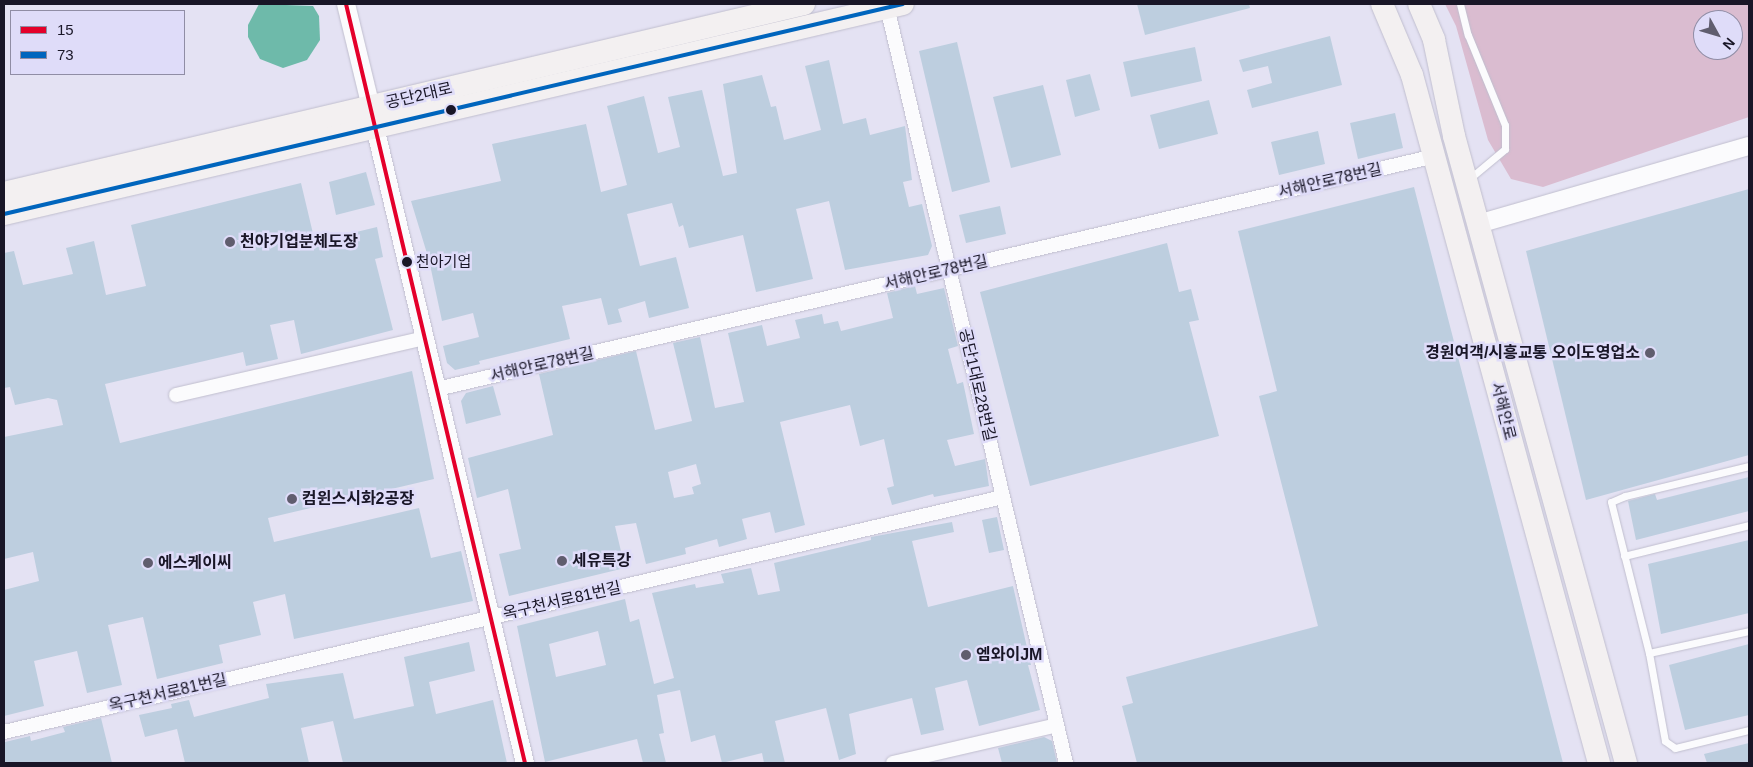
<!DOCTYPE html>
<meta charset="utf-8">
<style>
body{margin:0}
#map{position:relative;width:1753px;height:767px;overflow:hidden;background:#e4e2f3;font-family:Helvetica,"Noto Sans KR",sans-serif}
div>[style]{position:absolute}
.green>*{inset:0;background:#dabcd0}
.water>*{inset:0;background:#6ebaaa}
.building>*{inset:0;background:#bdcedf}
.roads{filter:drop-shadow(0 0 1px #c0bece) drop-shadow(0 0 1px #c0bece)}
.service>*{height:7px;margin:-3.5px;padding:0 3.5px;transform-origin:3.5px;border-radius:3.5px;background:#fbfbfd}
.minor>*{height:14px;margin:-7px;padding:0 7px;transform-origin:7px;border-radius:7px;background:#fbfbfd}
.tertiary>*{height:18px;margin:-9px;padding:0 9px;transform-origin:9px;border-radius:9px;background:#fbfbfd}
.primary>*{height:22px;margin:-11px;padding:0 11px;transform-origin:11px;border-radius:11px;background:#f3f0f1}
.bus-1>*{height:4px;margin:-2px;padding:0 2px;transform-origin:2px;border-radius:2px;background:#e4002b}
.bus-2>*{height:4px;margin:-2px;padding:0 2px;transform-origin:2px;border-radius:2px;background:#0065bd}
.dots>*{width:14px;height:14px;translate:-50% -50%;box-sizing:border-box;border:2px solid #dfdcf9;border-radius:50%}
span{translate:-50% -50%;white-space:nowrap;text-align:center;line-height:1.15;-webkit-text-stroke:5px #dfdcf9;paint-order:stroke}
.bus-label{font-size:15px;color:#191627}
.left{translate:0 -50%;text-align:left}
.street-label{font-size:16px;color:#191627}
.poi-label{font-size:16px;color:#191627;font-weight:700}
.right{translate:-100% -50%;text-align:right}
.frame{position:absolute;inset:0;border:5px solid #191627;pointer-events:none}
.legend{position:absolute;left:10px;top:10px;width:175px;height:65px;box-sizing:border-box;background:#dfdcf9;border:1px solid #908da5;margin:0;padding:6px 9px;list-style:none;font-size:15px;color:#191627}
.legend li{display:flex;align-items:center;gap:10px;height:25px}
.legend b{width:25px;border:1px solid #908da5}
.north{position:absolute;left:1693px;top:10px;width:50px;height:50px;box-sizing:border-box;background:#dfdcf9;border:1px solid #908da5;border-radius:50%;rotate:129deg;font-size:14px;font-weight:700;line-height:20px;text-align:center;color:#191627}
.north::after{content:'';display:block;margin:auto;width:18px;height:22px;background:#605d6e;clip-path:polygon(50% 0,100% 100%,50% 72%,0 100%)}
</style>
<div id="map">
<div class="green">
<i style="clip-path:polygon(evenodd,1445px 4px,1749px 4px,1749px 117px,1543px 187px,1511px 179px,1488px 140px,1456px 26px,1445px 4px,1703px 20px,1733px 20px,1733px 50px,1703px 50px,1703px 20px)"></i>
</div>
<div class="water">
<i style="clip-path:polygon(259px 4px,313px 6px,319px 16px,320px 40px,307px 60px,283px 68px,260px 59px,248px 37px,248px 25px)"></i>
</div>
<div class="building">
<i style="clip-path:polygon(1137px 4px,1249px 4px,1250px 8px,1145px 35px)"></i>
<i style="clip-path:polygon(1330px 36px,1342px 85px,1252px 108px,1247px 90px,1272px 83px,1268px 66px,1243px 72px,1239px 60px)"></i>
<i style="clip-path:polygon(957px 42px,990px 182px,952px 192px,919px 51px)"></i>
<i style="clip-path:polygon(1195px 47px,1202px 81px,1131px 97px,1123px 62px)"></i>
<i style="clip-path:polygon(829px 60px,843px 124px,866px 118px,870px 135px,905px 126px,912px 180px,903px 182px,909px 207px,922px 204px,932px 246px,928px 255px,845px 270px,829px 201px,796px 209px,813px 279px,756px 292px,743px 235px,689px 248px,683px 225px,679px 227px,672px 203px,627px 214px,640px 266px,676px 257px,689px 308px,649px 318px,645px 301px,618px 309px,622px 322px,608px 325px,601px 298px,562px 306px,570px 339px,479px 361px,480px 364px,455px 370px,447px 363px,443px 346px,479px 337px,473px 313px,442px 321px,429px 260px,411px 201px,501px 181px,492px 144px,586px 124px,601px 192px,627px 185px,607px 106px,644px 96px,658px 153px,680px 147px,668px 97px,702px 90px,723px 176px,737px 173px,723px 84px,762px 75px,771px 107px,776px 106px,784px 140px,821px 130px,805px 66px)"></i>
<i style="clip-path:polygon(1090px 74px,1100px 110px,1075px 117px,1066px 80px)"></i>
<i style="clip-path:polygon(1043px 85px,1061px 155px,1011px 168px,993px 97px)"></i>
<i style="clip-path:polygon(1209px 100px,1218px 134px,1159px 149px,1150px 115px)"></i>
<i style="clip-path:polygon(1395px 113px,1403px 148px,1358px 159px,1350px 123px)"></i>
<i style="clip-path:polygon(1318px 131px,1325px 164px,1279px 175px,1271px 142px)"></i>
<i style="clip-path:polygon(366px 172px,375px 205px,336px 215px,329px 182px)"></i>
<i style="clip-path:polygon(301px 183px,315px 242px,377px 227px,383px 257px,375px 259px,393px 330px,301px 354px,294px 320px,270px 325px,278px 359px,246px 366px,243px 352px,105px 384px,120px 443px,412px 371px,434px 479px,268px 518px,274px 542px,419px 508px,431px 558px,461px 551px,473px 601px,294px 639px,285px 594px,253px 602px,261px 635px,219px 645px,223px 663px,157px 679px,143px 617px,108px 625px,122px 685px,87px 693px,77px 651px,34px 661px,44px 706px,4px 716px,4px 590px,39px 581px,33px 552px,4px 559px,4px 437px,63px 425px,57px 400px,48px 398px,15px 405px,10px 387px,4px 388px,4px 253px,14px 251px,23px 285px,73px 274px,66px 248px,94px 241px,106px 295px,146px 286px,131px 225px)"></i>
<i style="clip-path:polygon(1414px 187px,1563px 763px,1137px 763px,1122px 706px,1133px 703px,1126px 677px,1318px 626px,1259px 396px,1277px 391px,1238px 231px)"></i>
<i style="clip-path:polygon(1749px 189px,1749px 455px,1586px 500px,1526px 251px)"></i>
<i style="clip-path:polygon(1000px 206px,1006px 234px,966px 243px,959px 215px)"></i>
<i style="clip-path:polygon(1167px 243px,1179px 292px,1191px 289px,1199px 320px,1189px 322px,1219px 436px,1030px 486px,980px 292px)"></i>
<i style="clip-path:polygon(evenodd,915px 286px,917px 294px,944px 288px,958px 346px,948px 349px,957px 384px,963px 382px,974px 434px,947px 440px,955px 466px,985px 459px,989px 486px,934px 497px,933px 494px,892px 505px,887px 488px,894px 486px,884px 439px,860px 446px,850px 405px,780px 422px,805px 525px,775px 533px,770px 512px,742px 519px,747px 539px,719px 547px,717px 539px,685px 548px,686px 554px,646px 564px,636px 523px,615px 526px,625px 568px,509px 596px,499px 554px,521px 549px,508px 489px,477px 498px,468px 458px,553px 435px,539px 374px,636px 351px,655px 430px,692px 421px,673px 343px,700px 337px,715px 408px,744px 402px,728px 333px,762px 325px,767px 346px,800px 338px,795px 320px,822px 314px,824px 324px,838px 321px,841px 331px,893px 318px,887px 293px,915px 286px,696px 464px,701px 484px,692px 487px,694px 494px,674px 498px,668px 472px,696px 464px)"></i>
<i style="clip-path:polygon(493px 386px,501px 415px,466px 424px,461px 401px,466px 393px)"></i>
<i style="clip-path:polygon(1749px 477px,1749px 511px,1636px 540px,1628px 501px,1655px 494px,1657px 500px)"></i>
<i style="clip-path:polygon(997px 517px,1004px 550px,989px 553px,982px 520px)"></i>
<i style="clip-path:polygon(evenodd,952px 522px,954px 532px,912px 541px,928px 607px,1013px 586px,1031px 665px,1028px 665px,1040px 710px,979px 726px,967px 680px,935px 688px,944px 730px,921px 735px,912px 698px,860px 711px,849px 714px,856px 754px,839px 760px,826px 708px,775px 721px,785px 763px,764px 763px,762px 753px,722px 763px,715px 735px,691px 742px,680px 690px,657px 695px,664px 733px,659px 734px,666px 763px,643px 763px,637px 739px,545px 762px,517px 626px,625px 599px,630px 622px,639px 619px,654px 684px,674px 678px,652px 593px,695px 584px,696px 588px,724px 583px,721px 574px,751px 568px,758px 595px,780px 591px,774px 563px,871px 540px,871px 537px,952px 522px,598px 631px,606px 665px,556px 677px,549px 644px,598px 631px)"></i>
<i style="clip-path:polygon(1749px 540px,1749px 613px,1661px 634px,1648px 564px)"></i>
<i style="clip-path:polygon(469px 642px,475px 671px,429px 682px,436px 714px,493px 700px,507px 763px,343px 763px,333px 721px,301px 728px,309px 763px,185px 763px,177px 729px,145px 737px,139px 715px,172px 708px,171px 704px,189px 700px,194px 717px,269px 698px,266px 684px,343px 673px,354px 719px,400px 709px,414px 706px,404px 657px)"></i>
<i style="clip-path:polygon(1749px 644px,1749px 715px,1685px 730px,1669px 665px)"></i>
<i style="clip-path:polygon(101px 718px,112px 763px,4px 763px,5px 742px,30px 736px,31px 741px,65px 732px,63px 727px)"></i>
<i style="clip-path:polygon(1044px 737px,1052px 741px,1057px 763px,1002px 763px,998px 748px)"></i>
<i style="clip-path:polygon(1749px 743px,1749px 763px,1707px 763px,1704px 754px)"></i>
</div>
<div class="roads">
<div class="service">
<i style="left:1460px;top:4px;width:32px;rotate:76deg"></i>
<i style="left:1468px;top:35px;width:97px;rotate:67.7deg"></i>
<i style="left:1505px;top:125px;width:24px;rotate:90deg"></i>
<i style="left:1505px;top:149px;width:47px;rotate:140.2deg"></i>
<i style="left:1749px;top:466px;width:128px;rotate:166.4deg"></i>
<i style="left:1625px;top:496px;width:15px;rotate:157deg"></i>
<i style="left:1611px;top:502px;width:156px;rotate:75.9deg"></i>
<i style="left:1649px;top:653px;width:89px;rotate:79.7deg"></i>
<i style="left:1665px;top:741px;width:12px;rotate:35deg"></i>
<i style="left:1675px;top:748px;width:76px;rotate:-13.7deg"></i>
<i style="left:1624px;top:556px;width:129px;rotate:-13.9deg"></i>
<i style="left:1649px;top:653px;width:102px;rotate:-12.4deg"></i>
</div>
<div class="minor">
<i style="left:887px;top:7px;width:777px;rotate:76.68deg"></i>
<i style="left:437px;top:389px;width:1025px;rotate:-13.14deg"></i>
<i style="left:176px;top:395px;width:255px;rotate:-12.9deg"></i>
<i style="left:4px;top:732px;width:1026px;rotate:-13.24deg"></i>
<i style="left:893px;top:763px;width:168px;rotate:-13deg"></i>
</div>
<div class="tertiary">
<i style="left:346px;top:4px;width:106px;rotate:76.4deg"></i>
<i style="left:375px;top:127px;width:653px;rotate:76.73deg"></i>
<i style="left:1478px;top:224px;width:282px;rotate:-16.1deg"></i>
</div>
<div class="primary">
<i style="left:1382px;top:4px;width:77px;rotate:67.1deg"></i>
<i style="left:1412px;top:75px;width:713px;rotate:74.79deg"></i>
<i style="left:1419px;top:4px;width:39px;rotate:67deg"></i>
<i style="left:1434px;top:40px;width:98px;rotate:78.2deg"></i>
<i style="left:1454px;top:136px;width:650px;rotate:74.66deg"></i>
<i style="left:4px;top:193px;width:822px;rotate:-13.29deg"></i>
<i style="left:4px;top:214px;width:923px;rotate:-13.15deg"></i>
</div>
</div>
<div class="bus-1">
<i style="left:346px;top:4px;width:780px;rotate:76.73deg"></i>
</div>
<div class="bus-2">
<i style="left:4px;top:214px;width:923px;rotate:-13.15deg"></i>
</div>
<div class="dots">
<i style="left:451px;top:110px;background:#191627"></i>
<i style="left:230px;top:242px;background:#605d6e"></i>
<i style="left:407px;top:262px;background:#191627"></i>
<i style="left:1650px;top:353px;background:#605d6e"></i>
<i style="left:292px;top:499px;background:#605d6e"></i>
<i style="left:562px;top:561px;background:#605d6e"></i>
<i style="left:148px;top:563px;background:#605d6e"></i>
<i style="left:966px;top:655px;background:#605d6e"></i>
</div>
<div class="bus-label">
<span class="left" style="left:416px;top:262px">천아기업</span>
</div>
<div class="street-label">
<span style="left:419px;top:96px;rotate:-13deg">공단2대로</span>
<span style="left:1330px;top:181px;rotate:-13deg">서해안로78번길</span>
<span style="left:936px;top:273px;rotate:-13deg">서해안로78번길</span>
<span style="left:542px;top:365px;rotate:-13deg">서해안로78번길</span>
<span style="left:977px;top:385px;rotate:77deg">공단1대로28번길</span>
<span style="left:1503px;top:411px;rotate:76deg">서해안로</span>
<span style="left:562px;top:601px;rotate:-13deg">옥구천서로81번길</span>
<span style="left:168px;top:693px;rotate:-13deg">옥구천서로81번길</span>
</div>
<div class="poi-label">
<span class="left" style="left:240px;top:242px">천야기업분체도장</span>
<span class="right" style="left:1640px;top:353px">경원여객/시흥교통 오이도영업소</span>
<span class="left" style="left:302px;top:499px">컴윈스시화2공장</span>
<span class="left" style="left:572px;top:561px">세유특강</span>
<span class="left" style="left:158px;top:563px">에스케이씨</span>
<span class="left" style="left:976px;top:655px">엠와이JM</span>
</div>
<div class="frame"></div>
<ul class="legend">
<li><b style="height:6px;background:#e4002b"></b>15</li>
<li><b style="height:6px;background:#0065bd"></b>73</li>
</ul>
<div class="north">N</div>
</div>
